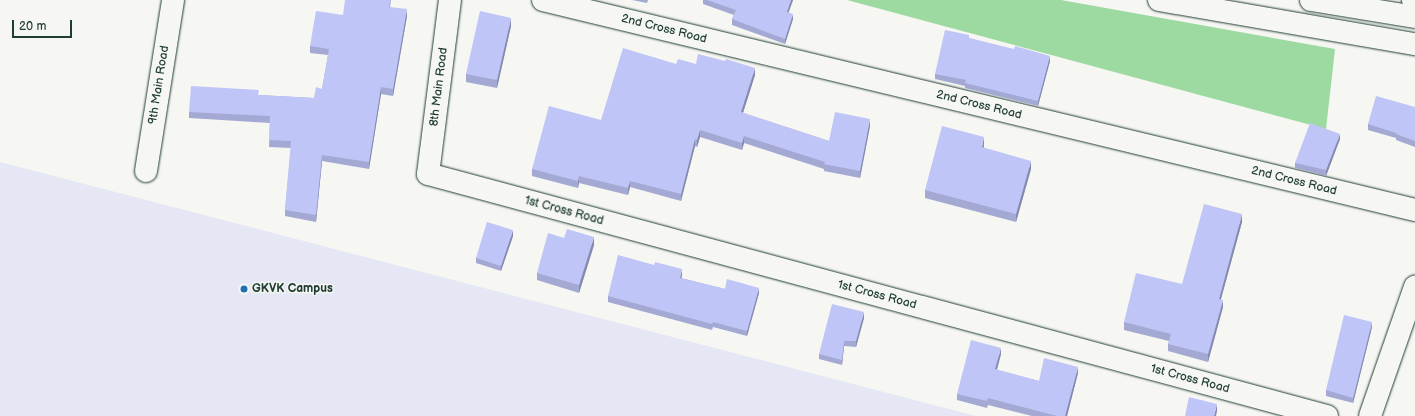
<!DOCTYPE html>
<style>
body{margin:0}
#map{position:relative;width:1415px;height:416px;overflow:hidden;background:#f6f6f2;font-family:"Balsamiq Sans",sans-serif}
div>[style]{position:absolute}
.built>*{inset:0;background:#e6e7f4}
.green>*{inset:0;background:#9ddaa1}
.roads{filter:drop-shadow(0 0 1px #1f3d34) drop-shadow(0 0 1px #1f3d34)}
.minor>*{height:22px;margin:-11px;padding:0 11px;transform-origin:11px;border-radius:11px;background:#f6f6f2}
.wall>*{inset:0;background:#a4a9d4}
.shaded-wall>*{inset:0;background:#868aad}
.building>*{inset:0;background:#bfc5f7}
.dots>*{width:11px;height:11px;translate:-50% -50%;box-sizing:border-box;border:2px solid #f6f6f2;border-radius:50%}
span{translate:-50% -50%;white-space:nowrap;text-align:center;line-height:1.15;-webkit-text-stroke:3px #f6f6f2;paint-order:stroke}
.street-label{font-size:12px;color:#1f3d34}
.poi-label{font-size:12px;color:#1f3d34;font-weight:700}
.left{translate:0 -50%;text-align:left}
.scale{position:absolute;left:12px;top:20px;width:60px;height:18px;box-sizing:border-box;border:2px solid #1f3d34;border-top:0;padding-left:5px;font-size:12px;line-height:14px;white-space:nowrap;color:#1f3d34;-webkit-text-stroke:3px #f6f6f2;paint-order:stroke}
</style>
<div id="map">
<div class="built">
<i style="clip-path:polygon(0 162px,976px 416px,0 416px)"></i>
</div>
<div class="green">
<i style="clip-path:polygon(847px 0,1061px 0,1335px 49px,1326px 129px)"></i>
</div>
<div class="roads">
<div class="minor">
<i style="left:450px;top:0;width:175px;rotate:97.2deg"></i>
<i style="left:428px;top:174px;width:931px;rotate:15.07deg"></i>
<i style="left:543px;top:0;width:897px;rotate:13.54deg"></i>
<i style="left:1159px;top:0;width:260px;rotate:9.8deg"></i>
<i style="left:1311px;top:0;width:105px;rotate:9.3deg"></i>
<i style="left:1413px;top:0;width:2px"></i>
<i style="left:146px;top:171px;width:173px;rotate:-81deg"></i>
<i style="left:1370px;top:416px;width:137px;rotate:-70.8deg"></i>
</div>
</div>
<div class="wall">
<i style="clip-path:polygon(391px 0,390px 7px,407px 16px,393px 96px,381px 94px,369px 169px,322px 161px,316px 222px,285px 216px,285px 210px,291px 148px,269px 147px,270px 123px,189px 118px,189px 112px,259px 95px,314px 98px,322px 89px,328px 55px,310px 53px,310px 46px,343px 15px)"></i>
<i style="clip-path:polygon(632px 0,648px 0,647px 3px)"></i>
<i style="clip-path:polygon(703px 0,793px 0,788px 13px,793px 19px,785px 44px,732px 25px,732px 19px,734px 15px,703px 4px)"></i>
<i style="clip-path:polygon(511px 26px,497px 88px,466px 82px,466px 74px)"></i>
<i style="clip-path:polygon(969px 38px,1050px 61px,1038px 106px,965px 88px,965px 86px,935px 79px,935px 74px)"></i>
<i style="clip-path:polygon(676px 64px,696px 64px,755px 75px,743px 113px,829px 141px,870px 126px,860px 178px,824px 171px,824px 169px,744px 143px,742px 150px,700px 137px,697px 147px,695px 146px,681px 201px,630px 187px,628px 195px,579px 183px,578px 188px,532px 176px,532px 169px,601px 120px)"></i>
<i style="clip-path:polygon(1415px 107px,1415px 147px,1396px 140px,1396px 138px,1368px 130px,1368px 124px)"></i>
<i style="clip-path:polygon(1340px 139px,1326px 176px,1295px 168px,1295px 163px)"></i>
<i style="clip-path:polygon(984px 144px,984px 148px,1031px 169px,1016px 222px,925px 198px,925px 190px)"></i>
<i style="clip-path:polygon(1242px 222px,1221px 299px,1223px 307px,1208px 362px,1168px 351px,1168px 344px,1169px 341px,1124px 330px,1124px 322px,1182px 284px)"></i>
<i style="clip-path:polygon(513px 236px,501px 271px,476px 263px,476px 258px)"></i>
<i style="clip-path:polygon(564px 238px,594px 245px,579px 293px,537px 280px,537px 273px)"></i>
<i style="clip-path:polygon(682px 275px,681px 278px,725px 289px,759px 293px,747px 336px,713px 327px,712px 330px,608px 302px,608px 296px)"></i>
<i style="clip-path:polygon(864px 318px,856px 347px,844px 346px,842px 365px,819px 359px,819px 354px)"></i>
<i style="clip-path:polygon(1372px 327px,1353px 403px,1326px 396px,1326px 390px)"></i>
<i style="clip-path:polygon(1001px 354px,997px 370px,1039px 381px,1078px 373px,1067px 416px,1032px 416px,988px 405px,987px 408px,957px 400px,957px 394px)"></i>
</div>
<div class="shaded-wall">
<i style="clip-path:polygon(791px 0,793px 0,787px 17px,787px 12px)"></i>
<i style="clip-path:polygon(407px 9px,407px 16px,393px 96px,393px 89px)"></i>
<i style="clip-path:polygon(793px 14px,793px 19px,785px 44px,785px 39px)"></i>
<i style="clip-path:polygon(511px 18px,511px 26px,497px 88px,497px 80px)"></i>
<i style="clip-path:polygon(1050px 56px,1050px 61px,1038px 106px,1038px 101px)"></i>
<i style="clip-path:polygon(755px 68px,755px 75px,741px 119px,741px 112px)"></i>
<i style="clip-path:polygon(381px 87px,381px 94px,369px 169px,369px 162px)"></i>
<i style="clip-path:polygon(870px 119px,870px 126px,860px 178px,860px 171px)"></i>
<i style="clip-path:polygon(700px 130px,700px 137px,697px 147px,697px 140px)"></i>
<i style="clip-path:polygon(1340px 134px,1340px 139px,1326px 176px,1326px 170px)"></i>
<i style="clip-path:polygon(744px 136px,744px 143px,742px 150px,742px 143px)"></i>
<i style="clip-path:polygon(984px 137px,984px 144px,982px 155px,982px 147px)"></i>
<i style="clip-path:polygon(695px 139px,695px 146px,681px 201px,681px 194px)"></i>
<i style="clip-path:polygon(322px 155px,322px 161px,316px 222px,316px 215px)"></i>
<i style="clip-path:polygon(1031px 161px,1031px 169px,1016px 222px,1016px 214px)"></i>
<i style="clip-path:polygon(579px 176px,579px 183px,578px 188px,578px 181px)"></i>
<i style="clip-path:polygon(630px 181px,630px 187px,628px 195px,628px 188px)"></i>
<i style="clip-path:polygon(1242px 214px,1242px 222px,1219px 306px,1219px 299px)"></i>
<i style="clip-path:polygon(513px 230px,513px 236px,501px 271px,501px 266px)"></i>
<i style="clip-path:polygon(594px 237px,594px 245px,579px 293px,579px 285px)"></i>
<i style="clip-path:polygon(682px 269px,682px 275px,680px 284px,680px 278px)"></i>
<i style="clip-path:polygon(759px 288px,759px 293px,747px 336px,747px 331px)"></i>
<i style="clip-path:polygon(1223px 300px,1223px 307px,1208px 362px,1208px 354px)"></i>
<i style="clip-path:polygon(864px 312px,864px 318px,856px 347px,856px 341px)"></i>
<i style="clip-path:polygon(1372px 322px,1372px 327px,1353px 403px,1353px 398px)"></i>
<i style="clip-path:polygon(844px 341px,844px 346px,842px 365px,842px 360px)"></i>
<i style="clip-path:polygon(1001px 348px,1001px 354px,995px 376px,995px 369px)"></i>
<i style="clip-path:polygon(1078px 367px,1078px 373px,1067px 416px,1065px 416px)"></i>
<i style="clip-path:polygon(1217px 404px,1217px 411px,1216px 416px,1214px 416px)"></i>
</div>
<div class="building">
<i style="clip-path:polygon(345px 0,390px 0,389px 7px,407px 9px,393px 89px,381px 87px,369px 162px,322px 155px,316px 215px,285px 210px,291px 141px,269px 140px,270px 116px,189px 112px,191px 86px,259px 90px,258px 95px,314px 98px,316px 87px,322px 89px,329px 49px,310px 46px,316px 11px,343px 15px)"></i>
<i style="clip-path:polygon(707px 0,791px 0,787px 12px,793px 14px,785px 39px,732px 19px,736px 10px)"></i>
<i style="clip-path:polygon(480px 11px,511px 18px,497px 80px,466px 74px)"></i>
<i style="clip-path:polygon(945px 30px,969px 35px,969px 38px,1014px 49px,1015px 46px,1050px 56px,1038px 101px,965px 83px,966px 80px,935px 74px)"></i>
<i style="clip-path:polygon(623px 48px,676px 64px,678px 59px,696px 64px,698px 54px,725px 61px,726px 59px,755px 68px,741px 112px,829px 141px,835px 112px,870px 119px,860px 171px,824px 164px,825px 162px,744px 136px,742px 143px,700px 130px,697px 140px,695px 139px,681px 194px,630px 181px,628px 188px,579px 176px,578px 181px,532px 169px,549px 106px,601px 120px)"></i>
<i style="clip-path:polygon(1376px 96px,1415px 107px,1415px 141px,1396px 134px,1396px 133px,1368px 124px)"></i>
<i style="clip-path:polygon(1310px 123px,1340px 134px,1326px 170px,1295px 163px)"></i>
<i style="clip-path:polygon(942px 126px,984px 137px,982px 147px,1031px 161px,1016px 214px,925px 190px)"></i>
<i style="clip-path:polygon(1204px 204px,1242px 214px,1219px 299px,1223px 300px,1208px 354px,1168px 344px,1171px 334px,1124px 322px,1136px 273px,1182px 284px)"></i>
<i style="clip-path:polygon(487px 222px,513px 230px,501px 266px,476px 258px)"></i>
<i style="clip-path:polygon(567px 229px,594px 237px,579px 285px,537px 273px,548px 233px,564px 238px)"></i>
<i style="clip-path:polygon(618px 255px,654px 265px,655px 262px,682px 269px,680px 278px,725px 289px,727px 279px,759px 288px,747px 331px,713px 322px,712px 324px,608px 296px)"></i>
<i style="clip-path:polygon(832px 304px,864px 312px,856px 341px,844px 341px,842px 360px,819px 354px)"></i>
<i style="clip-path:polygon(1344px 315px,1372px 322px,1353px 398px,1326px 390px)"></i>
<i style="clip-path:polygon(971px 340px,1001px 348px,995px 369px,1039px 381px,1044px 358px,1078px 367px,1065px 416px,1057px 416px,988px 398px,987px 401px,957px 394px)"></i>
<i style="clip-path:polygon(1189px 397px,1217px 404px,1214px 416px,1185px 416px)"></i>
</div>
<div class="dots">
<i style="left:244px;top:289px;background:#1f6fb2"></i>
</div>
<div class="street-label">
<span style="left:664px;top:29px;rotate:14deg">2nd Cross Road</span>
<span style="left:159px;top:85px;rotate:-81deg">9th Main Road</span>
<span style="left:439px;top:87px;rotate:-83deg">8th Main Road</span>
<span style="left:979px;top:105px;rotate:14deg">2nd Cross Road</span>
<span style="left:1294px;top:181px;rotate:14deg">2nd Cross Road</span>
<span style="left:564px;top:211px;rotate:15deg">1st Cross Road</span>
<span style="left:877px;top:295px;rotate:15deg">1st Cross Road</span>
<span style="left:1190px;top:379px;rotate:15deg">1st Cross Road</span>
</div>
<div class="poi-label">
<span class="left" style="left:252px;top:289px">GKVK Campus</span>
</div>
<div class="scale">20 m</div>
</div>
